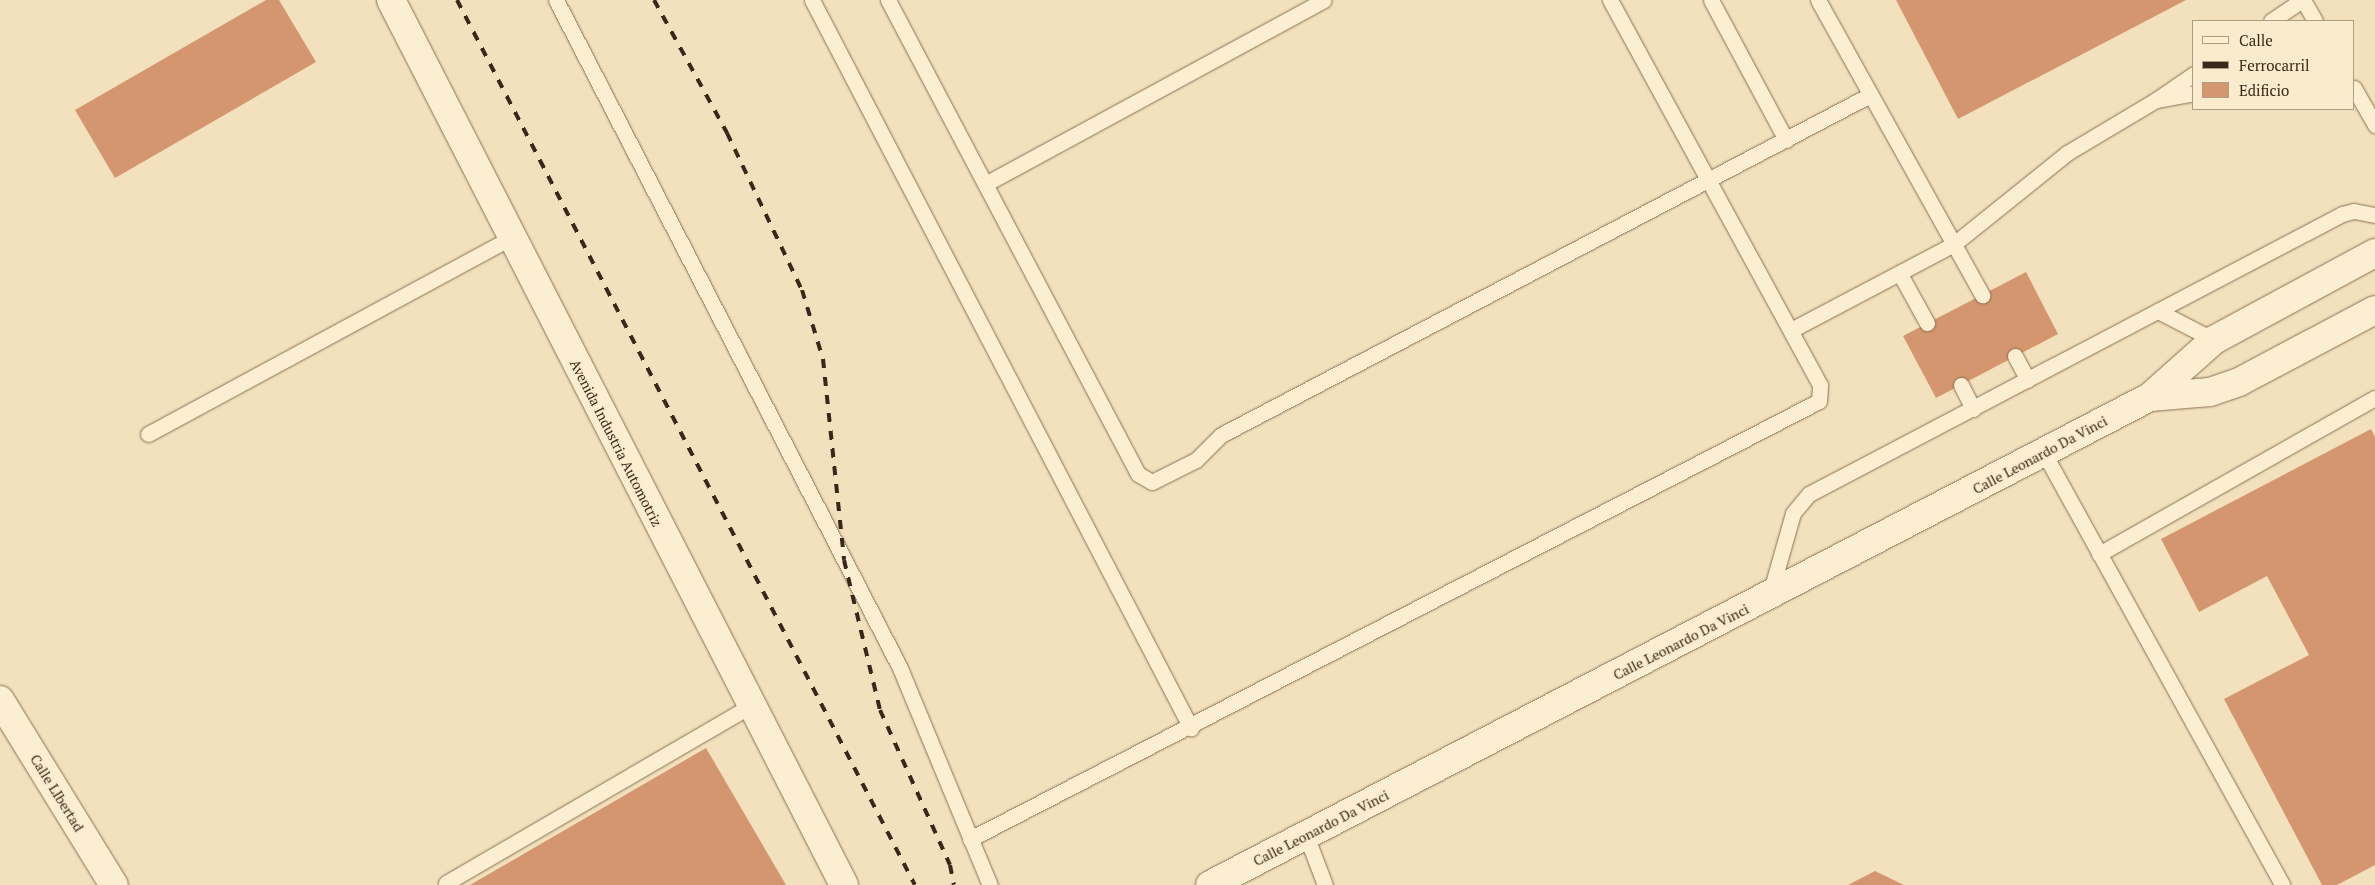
<!DOCTYPE html>
<style>
body{margin:0}
#map{position:relative;width:2375px;height:885px;overflow:hidden;background:#f2e1bc;font-family:"PT Serif",serif}
div>[style]{position:absolute}
.building>*{inset:0;background:#d4966e}
.roads{filter:drop-shadow(0 0 1px #8b7054) drop-shadow(0 0 1px #8b7054)}
.lane>*{height:15px;margin:-7.5px;padding:0 7.5px;transform-origin:7.5px;border-radius:7.5px;background:#fceed0}
.street>*{height:28px;margin:-14px;padding:0 14px;transform-origin:14px;border-radius:14px;background:#fceed0}
.secondary>*{height:28px;margin:-14px;padding:0 14px;transform-origin:14px;border-radius:14px;background:#fceed0}
.rail>*{height:4px;margin-top:-2px;transform-origin:0;background:repeating-linear-gradient(90deg,#39281a 0 9px,transparent 0 18px)}
span{translate:-50% -50%;white-space:nowrap;text-align:center;line-height:1.15;-webkit-text-stroke:4px #f9ebcc;paint-order:stroke}
.street-label{font-size:14px;color:#39281a}
.legend{position:absolute;left:2192px;top:20px;width:162px;height:90px;box-sizing:border-box;background:#f9ebcc;border:1px solid #ac9d85;margin:0;padding:6px 9px;list-style:none;font-size:15px;color:#39281a}
.legend li{display:flex;align-items:center;gap:10px;height:25px}
.legend b{width:25px;border:1px solid #ac9d85}
</style>
<div id="map">
<div class="building">
<i style="clip-path:polygon(266px 0,279px 0,316px 62px,115px 178px,75px 110px)"></i>
<i style="clip-path:polygon(1896px 0,2186px 0,1958px 119px)"></i>
<i style="clip-path:polygon(2026px 272px,2058px 334px,1936px 398px,1903px 336px)"></i>
<i style="clip-path:polygon(2371px 429px,2375px 437px,2375px 865px,2337px 885px,2322px 885px,2224px 699px,2309px 655px,2267px 576px,2199px 612px,2161px 539px)"></i>
<i style="clip-path:polygon(706px 748px,786px 885px,470px 885px)"></i>
<i style="clip-path:polygon(1875px 871px,1904px 885px,1848px 885px)"></i>
</div>
<div class="roads">
<div class="lane">
<i style="left:556px;top:0;width:751px;rotate:62.75deg"></i>
<i style="left:900px;top:668px;width:235px;rotate:67.5deg"></i>
<i style="left:812px;top:0;width:821px;rotate:62.5deg"></i>
<i style="left:888px;top:0;width:536px;rotate:62.19deg"></i>
<i style="left:1138px;top:474px;width:16px;rotate:30deg"></i>
<i style="left:1152px;top:482px;width:49px;rotate:-26.6deg"></i>
<i style="left:1196px;top:460px;width:35px;rotate:-45deg"></i>
<i style="left:1221px;top:435px;width:730px;rotate:-27.65deg"></i>
<i style="left:1711px;top:0;width:159px;rotate:61.8deg"></i>
<i style="left:1818px;top:0;width:338px;rotate:60.9deg"></i>
<i style="left:2303px;top:0;width:24px;rotate:60deg"></i>
<i style="left:2271px;top:21px;width:37px;rotate:-34deg"></i>
<i style="left:2194px;top:74px;width:46px;rotate:145.6deg"></i>
<i style="left:2156px;top:100px;width:39px;rotate:-10deg"></i>
<i style="left:2354px;top:88px;width:43px;rotate:60.4deg"></i>
<i style="left:987px;top:183px;width:383px;rotate:-28.5deg"></i>
<i style="left:1900px;top:274px;width:56px;rotate:61.1deg"></i>
<i style="left:2158px;top:311px;width:63px;rotate:27.4deg"></i>
<i style="left:1791px;top:330px;width:184px;rotate:-27.8deg"></i>
<i style="left:1954px;top:244px;width:145px;rotate:-38.8deg"></i>
<i style="left:2067px;top:153px;width:104px;rotate:-30.8deg"></i>
<i style="left:2015px;top:356px;width:27px;rotate:62deg"></i>
<i style="left:1961px;top:385px;width:27px;rotate:63deg"></i>
<i style="left:148px;top:434px;width:413px;rotate:-28.4deg"></i>
<i style="left:2044px;top:453px;width:493px;rotate:61.1deg"></i>
<i style="left:2099px;top:554px;width:317px;rotate:-29.5deg"></i>
<i style="left:1770px;top:594px;width:84px;rotate:-74.1deg"></i>
<i style="left:1793px;top:513px;width:25px;rotate:-50deg"></i>
<i style="left:1809px;top:494px;width:602px;rotate:-27.71deg"></i>
<i style="left:2342px;top:214px;width:12px;rotate:-14deg"></i>
<i style="left:2354px;top:211px;width:21px;rotate:11deg"></i>
<i style="left:1306px;top:835px;width:53px;rotate:69.2deg"></i>
<i style="left:970px;top:839px;width:955px;rotate:-27.29deg"></i>
<i style="left:1819px;top:401px;width:16px;rotate:-86deg"></i>
<i style="left:1820px;top:385px;width:439px;rotate:-118.6deg"></i>
<i style="left:446px;top:883px;width:352px;rotate:-30.2deg"></i>
</div>
<div class="street">
<i style="left:0;top:700px;width:217px;rotate:58.4deg"></i>
</div>
<div class="secondary">
<i style="left:391px;top:0;width:994px;rotate:62.89deg"></i>
<i style="left:2150px;top:397px;width:60px;rotate:-4.8deg"></i>
<i style="left:2210px;top:392px;width:31px;rotate:-19deg"></i>
<i style="left:2239px;top:382px;width:154px;rotate:-27.9deg"></i>
<i style="left:1210px;top:885px;width:1059px;rotate:-27.44deg"></i>
<i style="left:2150px;top:397px;width:86px;rotate:-41.7deg"></i>
<i style="left:2214px;top:340px;width:183px;rotate:-28.4deg"></i>
</div>
</div>
<div class="rail">
<i style="left:457px;top:0;width:996px;rotate:62.64deg"></i>
<i style="left:654px;top:0;width:152px;rotate:61.2deg"></i>
<i style="left:727px;top:133px;width:174px;rotate:64.5deg"></i>
<i style="left:802px;top:290px;width:72px;rotate:73.1deg"></i>
<i style="left:823px;top:359px;width:202px;rotate:84deg"></i>
<i style="left:844px;top:560px;width:154px;rotate:76.5deg"></i>
<i style="left:880px;top:710px;width:170px;rotate:65.7deg"></i>
<i style="left:950px;top:865px;width:20px;rotate:79deg"></i>
</div>
<div class="street-label">
<span style="left:616px;top:443px;rotate:63deg">Avenida Industria Automotriz</span>
<span style="left:2040px;top:455px;rotate:-28deg">Calle Leonardo Da Vinci</span>
<span style="left:1681px;top:642px;rotate:-27deg">Calle Leonardo Da Vinci</span>
<span style="left:57px;top:793px;rotate:58deg">Calle LIbertad</span>
<span style="left:1321px;top:828px;rotate:-27deg">Calle Leonardo Da Vinci</span>
</div>
<ul class="legend">
<li><b style="height:6px;background:#fceed0"></b>Calle</li>
<li><b style="height:6px;background:#39281a"></b>Ferrocarril</li>
<li><b style="height:14px;background:#d4966e"></b>Edificio</li>
</ul>
</div>
